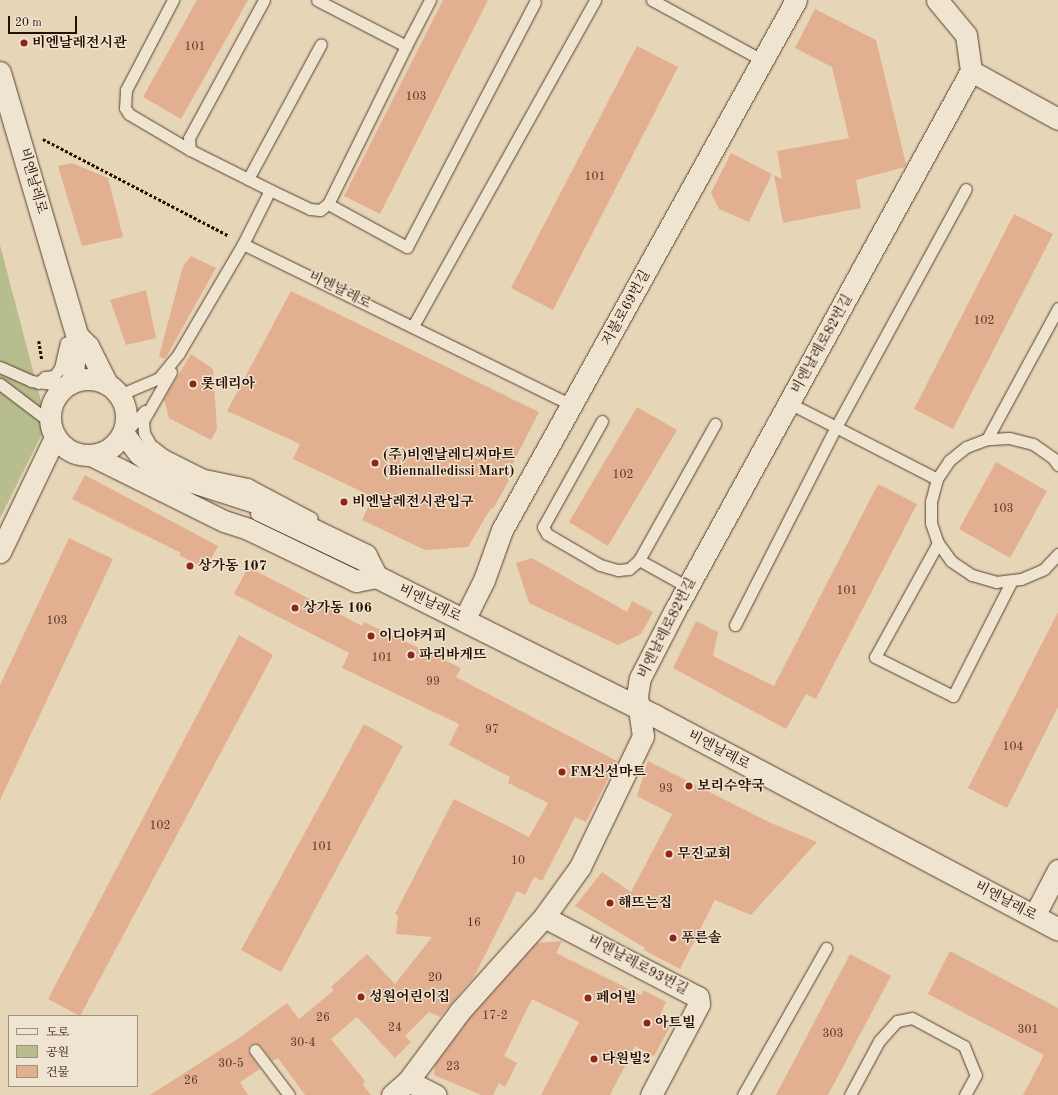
<!DOCTYPE html>
<meta charset="utf-8">
<style>
body{margin:0}
#map{position:relative;width:1058px;height:1095px;overflow:hidden;background:#e7d5b7;font-family:"Old Standard TT","Noto Serif KR",serif}
div>[style]{position:absolute}
.green>*{inset:0;background:#b8bd8d}
.building>*{inset:0;background:#e2b090}
.path>*{height:2.5px;margin-top:-1.25px;transform-origin:0;background:repeating-linear-gradient(90deg,#290e04 0 3px,transparent 0 5px)}
.roads{filter:drop-shadow(0 0 1px #584031) drop-shadow(0 0 1px #584031)}
.lane>*{height:11px;margin:-5.5px;padding:0 5.5px;transform-origin:5.5px;border-radius:5.5px;background:#efe4d0}
.street>*{height:21px;margin:-10.5px;padding:0 10.5px;transform-origin:10.5px;border-radius:10.5px;background:#efe4d0}
.street>.ring{margin:-10.5px;padding:0;box-sizing:content-box;background:none;border:21px solid #efe4d0;border-radius:50%}
.secondary>*{height:22px;margin:-11px;padding:0 11px;transform-origin:11px;border-radius:11px;background:#efe4d0}
.dots>*{width:11px;height:11px;translate:-50% -50%;box-sizing:border-box;border:2px solid #efe4d0;border-radius:50%}
span{translate:-50% -50%;white-space:nowrap;text-align:center;line-height:1.15;-webkit-text-stroke:3px #efe4d0;paint-order:stroke}
.number-label{font-size:12px;color:#573627}
.number-label span{-webkit-text-stroke-width:0}
.poi-label{font-size:14px;color:#290e04;font-weight:700}
.left{translate:0 -50%;text-align:left}
.street-label{font-size:14px;color:#290e04}
.legend{position:absolute;left:8px;top:1015px;width:130px;height:72px;box-sizing:border-box;background:#efe4d0;border:1px solid #a08e7e;margin:0;padding:5px 7px;list-style:none;font-size:12px;color:#290e04}
.legend li{display:flex;align-items:center;gap:8px;height:20px}
.legend b{width:20px;border:1px solid #a08e7e}
.scale{position:absolute;left:8px;top:16px;width:69px;height:18px;box-sizing:border-box;border:2px solid #290e04;border-top:0;padding-left:5px;font-size:12px;line-height:14px;white-space:nowrap;color:#290e04;-webkit-text-stroke:3px #efe4d0;paint-order:stroke}
</style>
<div id="map">
<div class="green">
<i style="clip-path:polygon(0 245px,47px 424px,0 518px)"></i>
</div>
<div class="building">
<i style="clip-path:polygon(197px 0,248px 0,181px 119px,143px 97px)"></i>
<i style="clip-path:polygon(443px 0,488px 0,380px 214px,344px 196px)"></i>
<i style="clip-path:polygon(815px 9px,876px 40px,906px 164px,905px 167px,856px 180px,861px 208px,783px 223px,774px 175px,782px 179px,777px 151px,849px 138px,832px 67px,795px 48px)"></i>
<i style="clip-path:polygon(637px 46px,678px 67px,553px 310px,511px 288px)"></i>
<i style="clip-path:polygon(731px 153px,772px 174px,749px 222px,719px 209px,711px 193px)"></i>
<i style="clip-path:polygon(72px 163px,108px 178px,123px 237px,82px 246px,58px 166px)"></i>
<i style="clip-path:polygon(1014px 214px,1053px 234px,953px 429px,914px 409px)"></i>
<i style="clip-path:polygon(191px 256px,216px 268px,165px 359px,159px 356px,183px 266px)"></i>
<i style="clip-path:polygon(146px 290px,156px 338px,126px 345px,110px 300px)"></i>
<i style="clip-path:polygon(291px 291px,539px 412px,509px 471px,513px 473px,493px 509px,491px 508px,468px 547px,425px 550px,362px 520px,373px 497px,293px 459px,300px 444px,227px 411px)"></i>
<i style="clip-path:polygon(191px 354px,213px 369px,217px 429px,211px 440px,169px 418px,164px 399px)"></i>
<i style="clip-path:polygon(637px 407px,677px 430px,608px 546px,569px 522px)"></i>
<i style="clip-path:polygon(996px 462px,1047px 491px,1010px 558px,959px 529px)"></i>
<i style="clip-path:polygon(85px 475px,218px 546px,206px 569px,179px 555px,181px 553px,72px 499px)"></i>
<i style="clip-path:polygon(878px 484px,917px 504px,816px 699px,806px 694px,786px 729px,673px 668px,696px 621px,718px 632px,713px 656px,774px 686px)"></i>
<i style="clip-path:polygon(69px 538px,113px 559px,0 800px,0 685px)"></i>
<i style="clip-path:polygon(532px 558px,627px 612px,632px 601px,653px 612px,641px 634px,618px 645px,529px 603px,516px 563px)"></i>
<i style="clip-path:polygon(248px 567px,362px 626px,364px 622px,461px 668px,456px 677px,617px 761px,586px 822px,575px 817px,542px 881px,534px 877px,525px 895px,517px 891px,474px 977px,440px 1017px,429px 1012px,405px 1036px,411px 1042px,395px 1058px,357px 1017px,331px 1039px,365px 1081px,363px 1085px,371px 1095px,305px 1095px,278px 1058px,272px 1061px,261px 1046px,255px 1043px,250px 1045px,248px 1051px,260px 1069px,240px 1082px,248px 1095px,150px 1095px,239px 1038px,287px 1003px,299px 1019px,334px 990px,331px 987px,367px 954px,395px 984px,432px 937px,396px 934px,398px 916px,395px 914px,454px 799px,529px 837px,548px 803px,508px 783px,510px 777px,449px 745px,459px 724px,342px 668px,349px 653px,234px 594px)"></i>
<i style="clip-path:polygon(1058px 612px,1058px 707px,1007px 808px,968px 788px)"></i>
<i style="clip-path:polygon(239px 635px,273px 655px,80px 1016px,48px 999px)"></i>
<i style="clip-path:polygon(364px 724px,403px 746px,281px 972px,241px 950px)"></i>
<i style="clip-path:polygon(648px 761px,771px 823px,817px 842px,751px 915px,715px 900px,680px 969px,644px 950px,645px 948px,575px 906px,602px 872px,631px 892px,672px 814px,637px 796px)"></i>
<i style="clip-path:polygon(562px 941px,556px 953px,641px 995px,643px 990px,666px 1002px,660px 1015px,671px 1025px,654px 1056px,635px 1046px,610px 1095px,541px 1095px,579px 1022px,532px 999px,504px 1056px,517px 1063px,505px 1087px,499px 1083px,493px 1095px,481px 1095px,434px 1075px,435px 1065px,469px 1019px,537px 943px)"></i>
<i style="clip-path:polygon(950px 951px,1058px 1008px,1058px 1095px,1023px 1095px,1044px 1055px,928px 994px)"></i>
<i style="clip-path:polygon(850px 954px,891px 976px,828px 1095px,776px 1095px)"></i>
</div>
<div class="path">
<i style="left:43px;top:139px;width:210px;rotate:27.5deg"></i>
<i style="left:39px;top:341px;width:19px;rotate:81deg"></i>
</div>
<div class="roads">
<div class="lane">
<i style="left:173px;top:0;width:102px;rotate:117.6deg"></i>
<i style="left:126px;top:90px;width:18px;rotate:93deg"></i>
<i style="left:125px;top:108px;width:7px;rotate:56deg"></i>
<i style="left:129px;top:114px;width:71px;rotate:30.5deg"></i>
<i style="left:652px;top:0;width:125px;rotate:28.6deg"></i>
<i style="left:406px;top:46px;width:52px;rotate:-62.4deg"></i>
<i style="left:248px;top:179px;width:153px;rotate:-61.6deg"></i>
<i style="left:270px;top:190px;width:44px;rotate:25.4deg"></i>
<i style="left:310px;top:209px;width:10px;rotate:6deg"></i>
<i style="left:320px;top:210px;width:10px;rotate:-37deg"></i>
<i style="left:328px;top:204px;width:176px;rotate:-63.7deg"></i>
<i style="left:406px;top:46px;width:100px;rotate:-152.7deg"></i>
<i style="left:328px;top:204px;width:90px;rotate:28.6deg"></i>
<i style="left:407px;top:247px;width:276px;rotate:-62.4deg"></i>
<i style="left:243px;top:244px;width:60px;rotate:-63.4deg"></i>
<i style="left:270px;top:190px;width:89px;rotate:-153.4deg"></i>
<i style="left:190px;top:150px;width:12px;rotate:-95deg"></i>
<i style="left:189px;top:138px;width:157px;rotate:-61.5deg"></i>
<i style="left:413px;top:326px;width:373px;rotate:-60.8deg"></i>
<i style="left:0;top:367px;width:34px;rotate:24deg"></i>
<i style="left:31px;top:381px;width:36px;rotate:8deg"></i>
<i style="left:171px;top:372px;width:56px;rotate:119.7deg"></i>
<i style="left:143px;top:421px;width:12px;rotate:85deg"></i>
<i style="left:144px;top:433px;width:13px;rotate:61deg"></i>
<i style="left:150px;top:444px;width:18px;rotate:38deg"></i>
<i style="left:164px;top:455px;width:45px;rotate:26.6deg"></i>
<i style="left:204px;top:475px;width:45px;rotate:11.6deg"></i>
<i style="left:248px;top:484px;width:72px;rotate:28deg"></i>
<i style="left:38px;top:383px;width:9px;rotate:-41deg"></i>
<i style="left:45px;top:377px;width:9px;rotate:-6deg"></i>
<i style="left:54px;top:376px;width:10px;rotate:-53deg"></i>
<i style="left:60px;top:368px;width:26px;rotate:-77deg"></i>
<i style="left:66px;top:343px;width:6px;rotate:-31deg"></i>
<i style="left:0;top:384px;width:63px;rotate:37.2deg"></i>
<i style="left:119px;top:395px;width:43px;rotate:-23deg"></i>
<i style="left:159px;top:378px;width:32px;rotate:-51deg"></i>
<i style="left:179px;top:353px;width:126px;rotate:-59.6deg"></i>
<i style="left:243px;top:244px;width:365px;rotate:26.1deg"></i>
<i style="left:602px;top:421px;width:121px;rotate:119.1deg"></i>
<i style="left:543px;top:527px;width:8px;rotate:60deg"></i>
<i style="left:547px;top:534px;width:61px;rotate:30.3deg"></i>
<i style="left:600px;top:565px;width:19px;rotate:16deg"></i>
<i style="left:618px;top:570px;width:11px;rotate:-5deg"></i>
<i style="left:629px;top:569px;width:13px;rotate:-42deg"></i>
<i style="left:639px;top:560px;width:56px;rotate:28.9deg"></i>
<i style="left:124px;top:434px;width:31px;rotate:-48deg"></i>
<i style="left:987px;top:439px;width:149px;rotate:-61.5deg"></i>
<i style="left:1058px;top:465px;width:9px;rotate:-126deg"></i>
<i style="left:1053px;top:458px;width:24px;rotate:-145deg"></i>
<i style="left:1033px;top:444px;width:25px;rotate:-166deg"></i>
<i style="left:1009px;top:438px;width:22px;rotate:177deg"></i>
<i style="left:987px;top:439px;width:22px;rotate:159deg"></i>
<i style="left:966px;top:447px;width:22px;rotate:141deg"></i>
<i style="left:949px;top:461px;width:22px;rotate:124deg"></i>
<i style="left:937px;top:479px;width:23px;rotate:105deg"></i>
<i style="left:931px;top:501px;width:22px;rotate:90deg"></i>
<i style="left:931px;top:523px;width:21px;rotate:71deg"></i>
<i style="left:938px;top:543px;width:22px;rotate:54deg"></i>
<i style="left:951px;top:561px;width:25px;rotate:34deg"></i>
<i style="left:972px;top:575px;width:25px;rotate:16deg"></i>
<i style="left:996px;top:582px;width:25px;rotate:-7deg"></i>
<i style="left:1021px;top:579px;width:25px;rotate:-23deg"></i>
<i style="left:1044px;top:569px;width:21px;rotate:-47deg"></i>
<i style="left:937px;top:479px;width:114px;rotate:-152.8deg"></i>
<i style="left:836px;top:427px;width:271px;rotate:-61.4deg"></i>
<i style="left:256px;top:514px;width:127px;rotate:25.6deg"></i>
<i style="left:938px;top:543px;width:130px;rotate:118.9deg"></i>
<i style="left:875px;top:657px;width:87px;rotate:26.6deg"></i>
<i style="left:953px;top:696px;width:130px;rotate:-63deg"></i>
<i style="left:639px;top:560px;width:156px;rotate:-60.8deg"></i>
<i style="left:735px;top:625px;width:222px;rotate:-63deg"></i>
<i style="left:836px;top:427px;width:53px;rotate:-152.9deg"></i>
<i style="left:255px;top:1050px;width:56px;rotate:52.9deg"></i>
<i style="left:743px;top:1095px;width:169px;rotate:-60.5deg"></i>
<i style="left:850px;top:1095px;width:61px;rotate:-61.8deg"></i>
<i style="left:879px;top:1041px;width:27px;rotate:-48deg"></i>
<i style="left:897px;top:1021px;width:15px;rotate:-11deg"></i>
<i style="left:912px;top:1018px;width:59px;rotate:28.3deg"></i>
<i style="left:964px;top:1046px;width:31px;rotate:68deg"></i>
<i style="left:976px;top:1075px;width:23px;rotate:119deg"></i>
</div>
<div class="street">
<i style="left:937px;top:0;width:45px;rotate:50.4deg"></i>
<i style="left:966px;top:35px;width:36px;rotate:82deg"></i>
<i style="left:77px;top:335px;width:16px;rotate:45deg"></i>
<i style="left:88px;top:346px;width:42px;rotate:63.4deg"></i>
<i class="ring" style="left:50px;top:379px;width:55px;height:55px"></i>
<i style="left:72px;top:382px;width:47px;rotate:-83.9deg"></i>
<i style="left:91px;top:455px;width:148px;rotate:26.4deg"></i>
<i style="left:224px;top:521px;width:25px;rotate:18deg"></i>
<i style="left:248px;top:529px;width:120px;rotate:25.7deg"></i>
<i style="left:356px;top:581px;width:21px;rotate:-11deg"></i>
<i style="left:377px;top:577px;width:25px;rotate:-117deg"></i>
<i style="left:366px;top:555px;width:117px;rotate:-154.1deg"></i>
<i style="left:261px;top:504px;width:72px;rotate:-162.3deg"></i>
<i style="left:192px;top:482px;width:38px;rotate:-158deg"></i>
<i style="left:157px;top:468px;width:23px;rotate:-142deg"></i>
<i style="left:139px;top:454px;width:25px;rotate:-127deg"></i>
<i style="left:0;top:552px;width:127px;rotate:-64.4deg"></i>
<i style="left:464px;top:620px;width:45px;rotate:-63.4deg"></i>
<i style="left:484px;top:580px;width:53px;rotate:-70.2deg"></i>
<i style="left:502px;top:530px;width:606px;rotate:-60.98deg"></i>
<i style="left:1034px;top:916px;width:52px;rotate:-62.4deg"></i>
<i style="left:544px;top:917px;width:174px;rotate:27.5deg"></i>
<i style="left:698px;top:997px;width:7px;rotate:82deg"></i>
<i style="left:699px;top:1004px;width:103px;rotate:117.8deg"></i>
<i style="left:408px;top:1081px;width:31px;rotate:27deg"></i>
<i style="left:392px;top:1095px;width:21px;rotate:-41deg"></i>
<i style="left:408px;top:1081px;width:87px;rotate:-53.4deg"></i>
<i style="left:460px;top:1011px;width:126px;rotate:-48.2deg"></i>
<i style="left:544px;top:917px;width:62px;rotate:-54.2deg"></i>
<i style="left:580px;top:867px;width:145px;rotate:-64.3deg"></i>
<i style="left:643px;top:736px;width:40px;rotate:-98.5deg"></i>
<i style="left:637px;top:696px;width:18px;rotate:-81deg"></i>
<i style="left:640px;top:678px;width:76px;rotate:-62.8deg"></i>
<i style="left:675px;top:610px;width:615px;rotate:-61.23deg"></i>
<i style="left:971px;top:71px;width:99px;rotate:28.9deg"></i>
</div>
<div class="secondary">
<i style="left:0;top:73px;width:273px;rotate:73.6deg"></i>
<i style="left:377px;top:577px;width:311px;rotate:26.6deg"></i>
<i style="left:655px;top:716px;width:456px;rotate:27.9deg"></i>
</div>
</div>
<div class="dots">
<i style="left:24px;top:43px;background:#8f2418"></i>
<i style="left:193px;top:384px;background:#8f2418"></i>
<i style="left:375px;top:463px;background:#8f2418"></i>
<i style="left:344px;top:502px;background:#8f2418"></i>
<i style="left:190px;top:566px;background:#8f2418"></i>
<i style="left:295px;top:608px;background:#8f2418"></i>
<i style="left:371px;top:636px;background:#8f2418"></i>
<i style="left:411px;top:655px;background:#8f2418"></i>
<i style="left:562px;top:772px;background:#8f2418"></i>
<i style="left:689px;top:786px;background:#8f2418"></i>
<i style="left:669px;top:854px;background:#8f2418"></i>
<i style="left:610px;top:903px;background:#8f2418"></i>
<i style="left:673px;top:938px;background:#8f2418"></i>
<i style="left:361px;top:997px;background:#8f2418"></i>
<i style="left:588px;top:998px;background:#8f2418"></i>
<i style="left:647px;top:1023px;background:#8f2418"></i>
<i style="left:594px;top:1059px;background:#8f2418"></i>
</div>
<div class="number-label">
<span style="left:195px;top:48px">101</span>
<span style="left:416px;top:98px">103</span>
<span style="left:595px;top:178px">101</span>
<span style="left:984px;top:322px">102</span>
<span style="left:623px;top:476px">102</span>
<span style="left:1003px;top:510px">103</span>
<span style="left:847px;top:592px">101</span>
<span style="left:57px;top:622px">103</span>
<span style="left:382px;top:659px">101</span>
<span style="left:433px;top:683px">99</span>
<span style="left:492px;top:731px">97</span>
<span style="left:1013px;top:748px">104</span>
<span style="left:666px;top:790px">93</span>
<span style="left:160px;top:827px">102</span>
<span style="left:322px;top:848px">101</span>
<span style="left:518px;top:862px">10</span>
<span style="left:474px;top:924px">16</span>
<span style="left:435px;top:979px">20</span>
<span style="left:495px;top:1017px">17-2</span>
<span style="left:323px;top:1019px">26</span>
<span style="left:395px;top:1029px">24</span>
<span style="left:1028px;top:1031px">301</span>
<span style="left:833px;top:1035px">303</span>
<span style="left:303px;top:1044px">30-4</span>
<span style="left:231px;top:1065px">30-5</span>
<span style="left:453px;top:1068px">23</span>
<span style="left:191px;top:1082px">26</span>
</div>
<div class="poi-label">
<span class="left" style="left:32px;top:43px">비엔날레전시관</span>
<span class="left" style="left:201px;top:384px">롯데리아</span>
<span class="left" style="left:383px;top:463px">(주)비엔날레디씨마트<br>(Biennalledissi Mart)</span>
<span class="left" style="left:352px;top:502px">비엔날레전시관입구</span>
<span class="left" style="left:198px;top:566px">상가동 107</span>
<span class="left" style="left:303px;top:608px">상가동 106</span>
<span class="left" style="left:379px;top:636px">이디야커피</span>
<span class="left" style="left:419px;top:655px">파리바게뜨</span>
<span class="left" style="left:570px;top:772px">FM신선마트</span>
<span class="left" style="left:697px;top:786px">보리수약국</span>
<span class="left" style="left:677px;top:854px">무진교회</span>
<span class="left" style="left:618px;top:903px">해뜨는집</span>
<span class="left" style="left:681px;top:938px">푸른솔</span>
<span class="left" style="left:369px;top:997px">성원어린이집</span>
<span class="left" style="left:596px;top:998px">페어빌</span>
<span class="left" style="left:655px;top:1023px">아트빌</span>
<span class="left" style="left:602px;top:1059px">다원빌2</span>
</div>
<div class="street-label">
<span style="left:33px;top:181px;rotate:74deg">비엔날레로</span>
<span style="left:340px;top:290px;rotate:26deg">비엔날레로</span>
<span style="left:626px;top:308px;rotate:-61deg">저불로69번길</span>
<span style="left:822px;top:344px;rotate:-61deg">비엔날레로82번길</span>
<span style="left:430px;top:603px;rotate:26deg">비엔날레로</span>
<span style="left:667px;top:628px;rotate:-63deg">비엔날레로82번길</span>
<span style="left:719px;top:750px;rotate:28deg">비엔날레로</span>
<span style="left:1006px;top:901px;rotate:28deg">비엔날레로</span>
<span style="left:638px;top:965px;rotate:28deg">비엔날레로93번길</span>
</div>
<ul class="legend">
<li><b style="height:5px;background:#efe4d0"></b>도로</li>
<li><b style="height:11px;background:#b8bd8d"></b>공원</li>
<li><b style="height:11px;background:#e2b090"></b>건물</li>
</ul>
<div class="scale">20 m</div>
</div>
